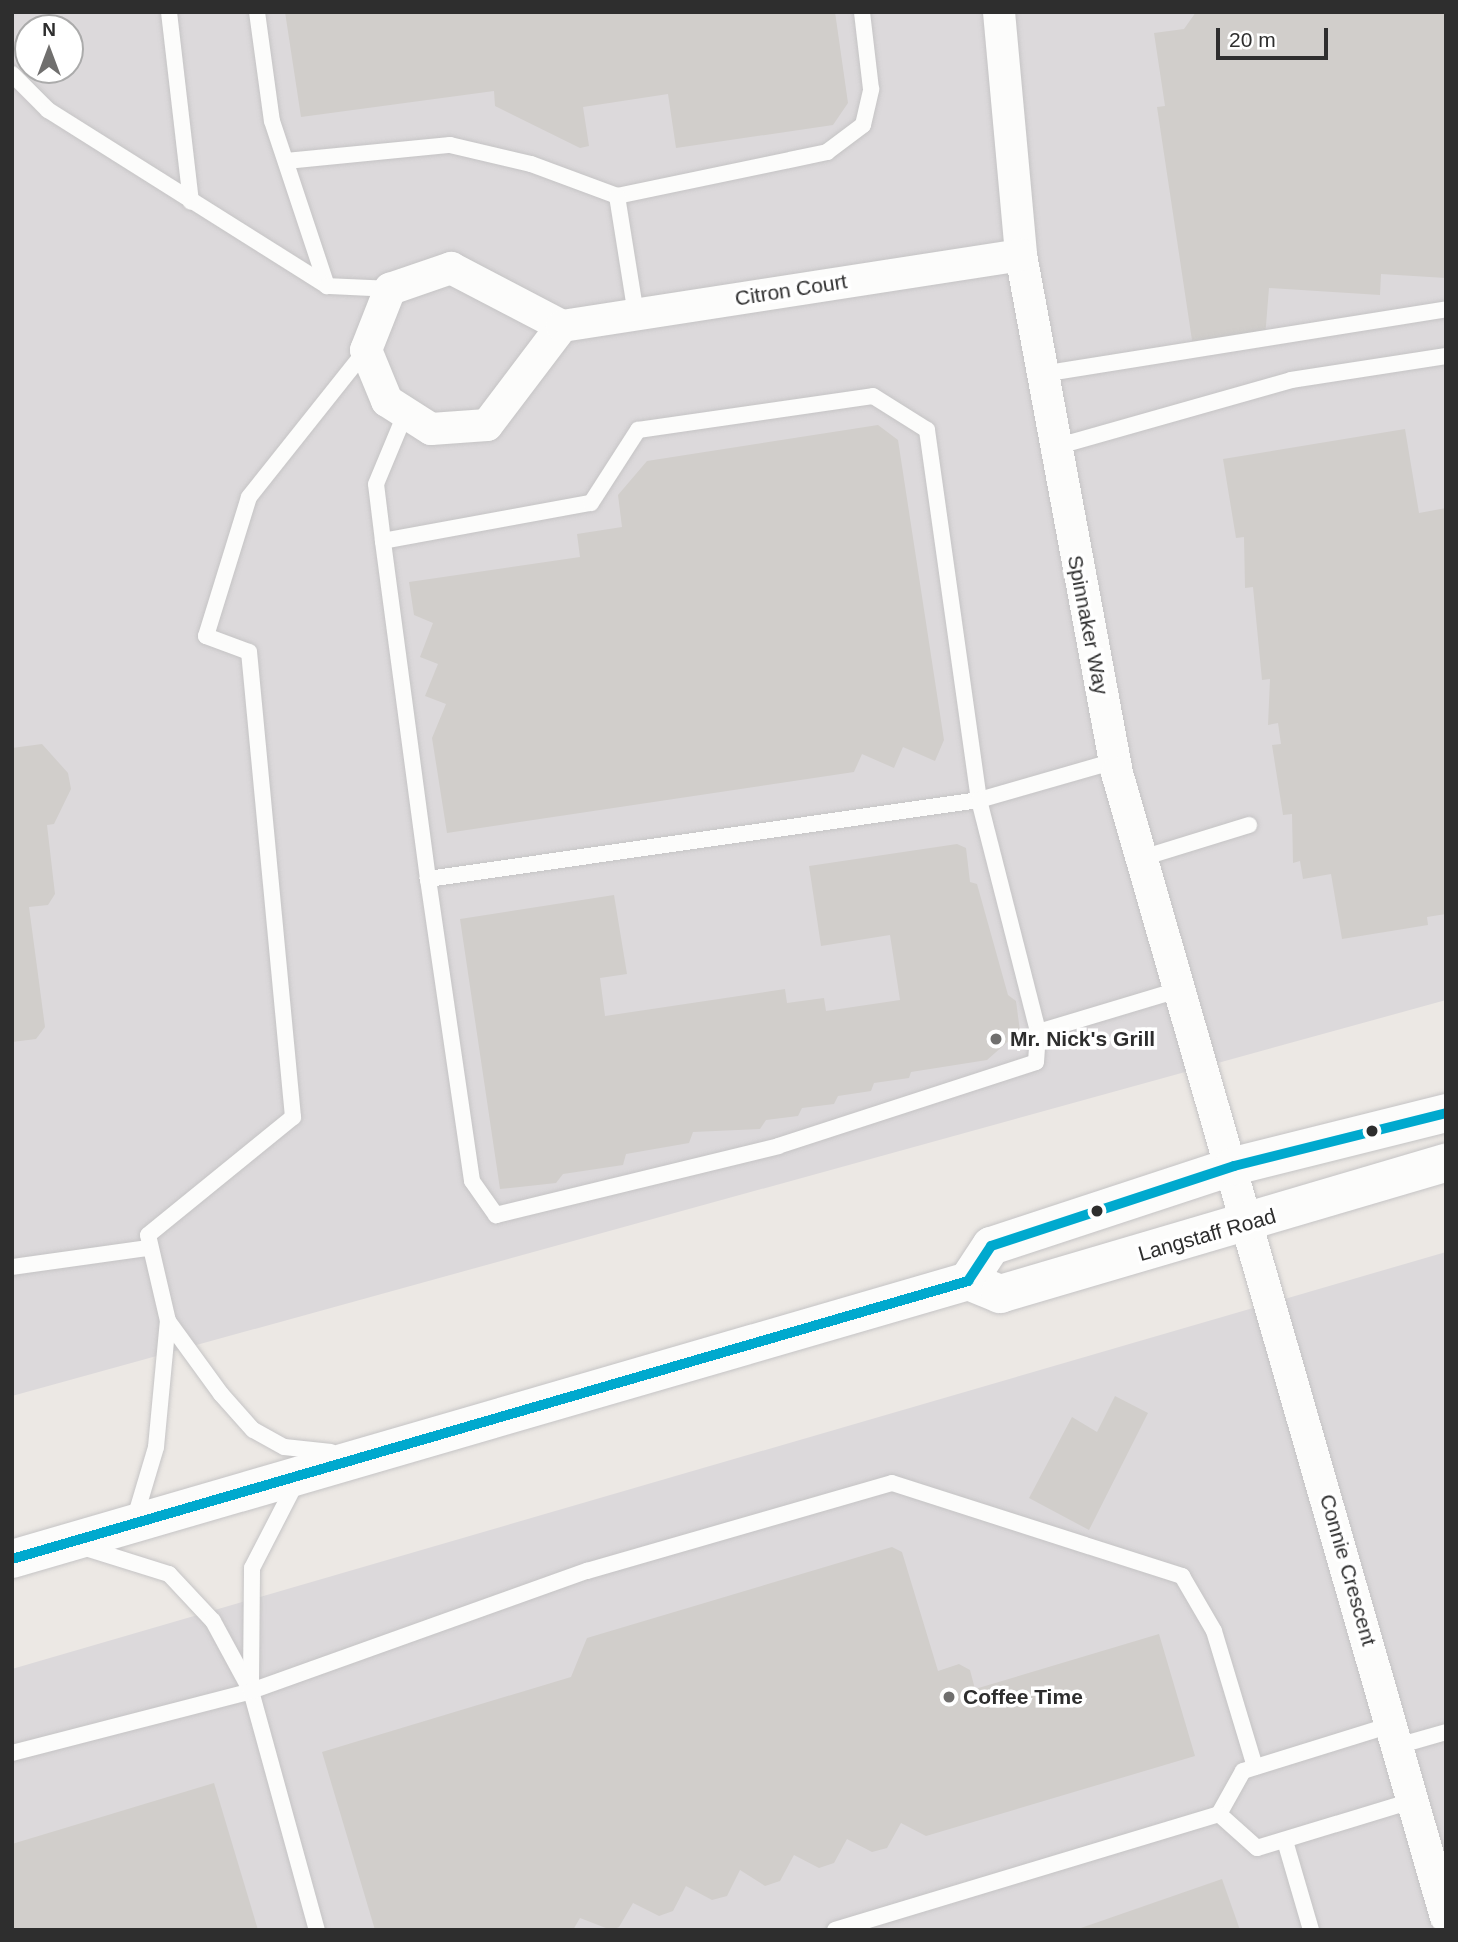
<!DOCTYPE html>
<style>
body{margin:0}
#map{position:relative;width:1458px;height:1942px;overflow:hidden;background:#ece8e4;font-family:Helvetica,sans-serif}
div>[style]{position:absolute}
.industrial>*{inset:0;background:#dcd9db}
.building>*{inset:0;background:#d1cecb}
.roads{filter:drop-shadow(0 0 2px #c5c4c5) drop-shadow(0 0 2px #c5c4c5)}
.service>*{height:16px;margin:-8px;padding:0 8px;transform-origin:8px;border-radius:8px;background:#fcfcfb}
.minor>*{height:32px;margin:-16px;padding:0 16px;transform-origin:16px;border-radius:16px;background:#fcfcfb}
.secondary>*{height:38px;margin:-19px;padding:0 19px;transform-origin:19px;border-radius:19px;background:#fcfcfb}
.bus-1>*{height:10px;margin:-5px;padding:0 5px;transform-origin:5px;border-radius:5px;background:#00a9ce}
.dots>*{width:19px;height:19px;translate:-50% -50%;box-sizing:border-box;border:4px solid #fff;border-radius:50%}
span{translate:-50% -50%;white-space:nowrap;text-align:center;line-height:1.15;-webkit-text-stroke:7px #fff;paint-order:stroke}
.street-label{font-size:21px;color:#2e2e2e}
.poi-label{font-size:21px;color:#2e2e2e;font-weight:700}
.left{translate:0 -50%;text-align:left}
.frame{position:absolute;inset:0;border:14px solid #2e2e2e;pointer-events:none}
.north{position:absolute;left:14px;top:14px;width:70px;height:70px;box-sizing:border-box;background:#fff;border:2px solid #ababab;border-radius:50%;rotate:0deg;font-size:19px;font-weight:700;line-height:28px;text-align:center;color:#2e2e2e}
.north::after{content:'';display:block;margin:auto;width:24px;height:32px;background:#706f6e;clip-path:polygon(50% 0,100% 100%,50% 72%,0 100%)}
.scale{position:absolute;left:1216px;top:28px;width:112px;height:32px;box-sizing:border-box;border:4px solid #2e2e2e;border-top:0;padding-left:9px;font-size:21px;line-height:24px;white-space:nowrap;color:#2e2e2e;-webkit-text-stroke:5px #fff;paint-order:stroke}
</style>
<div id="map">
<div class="industrial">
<i style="clip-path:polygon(evenodd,12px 12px,1446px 12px,1446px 1000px,12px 1396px,12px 12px,28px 28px,70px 28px,70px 70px,28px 70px,28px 28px)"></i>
<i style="clip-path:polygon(1446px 1252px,1446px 1930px,12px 1930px,12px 1669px)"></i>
</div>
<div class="building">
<i style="clip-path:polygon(285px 12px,835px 12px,848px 103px,833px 125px,676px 148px,668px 94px,583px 107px,589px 146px,580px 148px,495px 106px,494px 91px,301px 117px)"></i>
<i style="clip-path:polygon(1196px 12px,1446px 12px,1446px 278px,1381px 274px,1380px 295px,1269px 288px,1265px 338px,1193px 347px,1157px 107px,1165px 106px,1154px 33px,1184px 29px)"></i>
<i style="clip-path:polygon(878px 425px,898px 440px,944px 740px,935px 761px,903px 747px,894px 768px,862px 754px,854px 772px,447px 833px,432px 738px,446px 704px,425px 696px,438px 664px,420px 657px,433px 623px,414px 615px,409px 582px,580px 557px,577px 534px,622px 527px,618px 495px,647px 461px)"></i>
<i style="clip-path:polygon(1405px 429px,1419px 513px,1446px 508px,1446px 914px,1427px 917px,1428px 925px,1342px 939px,1331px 874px,1303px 879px,1300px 861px,1293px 863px,1292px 814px,1283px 815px,1272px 745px,1281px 744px,1278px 723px,1268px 725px,1270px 679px,1262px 680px,1253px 587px,1245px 588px,1244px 537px,1236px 538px,1223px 459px)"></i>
<i style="clip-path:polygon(42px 744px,68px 773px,71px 789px,54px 824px,47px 825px,55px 894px,48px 905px,29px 907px,45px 1027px,36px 1039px,12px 1042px,12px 748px)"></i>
<i style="clip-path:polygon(957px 844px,966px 848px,970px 882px,977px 884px,1008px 995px,1016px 1001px,1020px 1031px,987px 1060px,911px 1072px,909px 1078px,874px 1083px,871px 1091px,838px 1096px,834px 1104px,802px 1108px,798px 1116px,766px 1120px,760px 1129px,693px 1132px,689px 1143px,626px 1154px,623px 1165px,563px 1174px,556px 1183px,500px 1189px,460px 919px,614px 895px,627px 974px,600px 978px,605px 1016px,785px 989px,787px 1003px,824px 998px,826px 1011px,900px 1000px,890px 935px,821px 946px,809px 866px)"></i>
<i style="clip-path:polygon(1115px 1396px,1148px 1413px,1089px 1530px,1029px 1498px,1072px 1417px,1097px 1432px)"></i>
<i style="clip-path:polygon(892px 1547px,902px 1552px,938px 1671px,959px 1664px,970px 1670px,975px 1689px,1159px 1634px,1195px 1756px,926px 1836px,901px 1823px,887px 1848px,872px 1852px,847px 1839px,834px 1863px,819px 1868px,794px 1855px,780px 1881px,765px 1886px,740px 1870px,727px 1896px,712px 1900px,686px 1886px,673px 1911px,659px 1916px,633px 1903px,619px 1927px,611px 1930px,580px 1918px,573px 1930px,375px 1930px,322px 1752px,571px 1677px,587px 1638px)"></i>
<i style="clip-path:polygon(214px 1783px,258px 1930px,12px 1930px,12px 1844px)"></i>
<i style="clip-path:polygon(1222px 1879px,1240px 1930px,1078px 1930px,1078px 1929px)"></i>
</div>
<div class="roads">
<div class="service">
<i style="left:169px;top:12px;width:191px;rotate:83.4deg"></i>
<i style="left:257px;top:12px;width:110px;rotate:82.2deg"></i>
<i style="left:272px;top:121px;width:174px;rotate:71.6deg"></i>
<i style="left:12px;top:74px;width:51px;rotate:45deg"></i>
<i style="left:48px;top:110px;width:330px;rotate:32.2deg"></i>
<i style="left:327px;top:286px;width:63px;rotate:2.7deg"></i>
<i style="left:286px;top:161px;width:165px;rotate:-5.6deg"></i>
<i style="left:450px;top:145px;width:83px;rotate:13.2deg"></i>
<i style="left:531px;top:164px;width:92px;rotate:20.4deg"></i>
<i style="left:617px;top:196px;width:215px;rotate:-11.8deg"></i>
<i style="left:827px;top:152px;width:45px;rotate:-36.9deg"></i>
<i style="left:863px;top:125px;width:37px;rotate:-77deg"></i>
<i style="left:871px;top:89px;width:78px;rotate:-96.7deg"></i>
<i style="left:617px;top:196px;width:120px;rotate:80.9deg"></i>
<i style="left:1042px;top:374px;width:409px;rotate:-9.1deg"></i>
<i style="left:1055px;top:447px;width:245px;rotate:-15.8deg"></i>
<i style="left:1291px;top:380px;width:157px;rotate:-8.8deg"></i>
<i style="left:383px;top:541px;width:211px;rotate:-10.4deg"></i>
<i style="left:591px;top:503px;width:87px;rotate:-57.2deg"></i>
<i style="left:638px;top:430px;width:237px;rotate:-8.2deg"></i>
<i style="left:873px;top:396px;width:64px;rotate:32.2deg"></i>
<i style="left:927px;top:430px;width:374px;rotate:82deg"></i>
<i style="left:979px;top:800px;width:557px;rotate:171.84deg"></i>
<i style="left:428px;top:879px;width:341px;rotate:-97.6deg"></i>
<i style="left:383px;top:541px;width:57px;rotate:-97deg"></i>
<i style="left:376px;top:484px;width:78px;rotate:-67.4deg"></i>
<i style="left:1115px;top:761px;width:141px;rotate:164deg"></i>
<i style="left:979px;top:800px;width:239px;rotate:75.7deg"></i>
<i style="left:1038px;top:1032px;width:149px;rotate:-16.7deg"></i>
<i style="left:1142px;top:858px;width:112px;rotate:-17.1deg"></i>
<i style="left:428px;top:879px;width:305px;rotate:81.7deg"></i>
<i style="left:472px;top:1181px;width:42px;rotate:54.8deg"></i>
<i style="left:496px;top:1215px;width:290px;rotate:-13.7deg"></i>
<i style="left:778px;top:1146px;width:271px;rotate:-18deg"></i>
<i style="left:1036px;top:1062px;width:30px;rotate:-86deg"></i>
<i style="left:12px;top:1267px;width:137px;rotate:-8deg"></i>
<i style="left:331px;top:1452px;width:47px;rotate:-173.9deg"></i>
<i style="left:284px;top:1447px;width:35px;rotate:-151deg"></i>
<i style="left:253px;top:1430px;width:48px;rotate:-131.6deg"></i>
<i style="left:221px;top:1394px;width:90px;rotate:-126deg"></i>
<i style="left:168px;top:1321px;width:88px;rotate:-103.1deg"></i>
<i style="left:148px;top:1235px;width:187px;rotate:-39.1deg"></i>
<i style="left:293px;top:1117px;width:467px;rotate:-95.4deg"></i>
<i style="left:249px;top:652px;width:46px;rotate:-159.6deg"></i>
<i style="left:206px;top:636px;width:145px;rotate:-72.8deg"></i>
<i style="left:249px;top:497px;width:188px;rotate:-51.5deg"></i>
<i style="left:134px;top:1521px;width:77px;rotate:-73.4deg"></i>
<i style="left:156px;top:1447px;width:127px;rotate:-84.6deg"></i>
<i style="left:89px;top:1549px;width:84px;rotate:17.4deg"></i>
<i style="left:169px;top:1574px;width:64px;rotate:46.9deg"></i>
<i style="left:213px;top:1621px;width:80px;rotate:61.5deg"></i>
<i style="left:251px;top:1691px;width:248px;rotate:74.6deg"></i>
<i style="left:251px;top:1685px;width:117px;rotate:-89.5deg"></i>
<i style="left:252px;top:1568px;width:98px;rotate:-62.7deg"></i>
<i style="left:1397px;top:1746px;width:51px;rotate:-15.9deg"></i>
<i style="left:12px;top:1753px;width:247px;rotate:-14.5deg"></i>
<i style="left:251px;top:1691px;width:357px;rotate:-19.7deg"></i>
<i style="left:587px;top:1571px;width:317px;rotate:-16.1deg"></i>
<i style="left:892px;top:1483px;width:305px;rotate:17.8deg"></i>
<i style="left:1182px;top:1576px;width:64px;rotate:59.8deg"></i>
<i style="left:1214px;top:1631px;width:142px;rotate:73.2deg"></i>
<i style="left:1219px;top:1814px;width:49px;rotate:-60.8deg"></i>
<i style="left:1243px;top:1771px;width:155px;rotate:-17.3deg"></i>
<i style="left:1285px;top:1841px;width:93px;rotate:73.7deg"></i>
<i style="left:835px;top:1930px;width:401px;rotate:-16.8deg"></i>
<i style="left:1219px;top:1814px;width:51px;rotate:41.8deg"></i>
<i style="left:1257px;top:1848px;width:162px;rotate:-16.9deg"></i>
</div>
<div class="minor">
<i style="left:999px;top:12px;width:244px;rotate:84.8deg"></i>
<i style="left:1021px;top:255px;width:527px;rotate:79.5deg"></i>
<i style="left:1117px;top:773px;width:1190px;rotate:73.96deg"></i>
<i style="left:562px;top:326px;width:124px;rotate:127.1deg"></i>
<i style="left:487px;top:425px;width:56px;rotate:175.9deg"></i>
<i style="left:431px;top:429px;width:52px;rotate:-147.5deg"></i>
<i style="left:387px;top:401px;width:55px;rotate:-112.4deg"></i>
<i style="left:366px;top:350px;width:66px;rotate:-68.5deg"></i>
<i style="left:390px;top:289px;width:65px;rotate:-19deg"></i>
<i style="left:451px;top:268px;width:125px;rotate:27.6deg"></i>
<i style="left:562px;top:326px;width:464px;rotate:-8.8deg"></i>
</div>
<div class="secondary">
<i style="left:968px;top:1281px;width:42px;rotate:-56.7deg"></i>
<i style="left:991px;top:1246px;width:256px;rotate:-18.2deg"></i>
<i style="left:1234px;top:1166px;width:219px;rotate:-14deg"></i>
<i style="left:12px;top:1559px;width:996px;rotate:-16.21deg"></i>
<i style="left:968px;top:1281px;width:35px;rotate:22deg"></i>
<i style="left:1000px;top:1294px;width:465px;rotate:-16.4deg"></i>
</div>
</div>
<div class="bus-1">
<i style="left:12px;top:1559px;width:996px;rotate:-16.21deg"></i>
<i style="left:968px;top:1281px;width:42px;rotate:-56.7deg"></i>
<i style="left:991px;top:1246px;width:256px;rotate:-18.2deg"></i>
<i style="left:1234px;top:1166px;width:219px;rotate:-14deg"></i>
</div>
<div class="dots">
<i style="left:996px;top:1039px;background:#706f6e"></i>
<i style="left:1372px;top:1131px;background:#2e2e2e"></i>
<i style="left:1097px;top:1211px;background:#2e2e2e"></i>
<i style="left:949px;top:1697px;background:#706f6e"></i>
</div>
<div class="street-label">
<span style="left:791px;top:290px;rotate:-9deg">Citron Court</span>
<span style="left:1088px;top:625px;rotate:79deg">Spinnaker Way</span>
<span style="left:1207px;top:1235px;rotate:-16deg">Langstaff Road</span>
<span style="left:1348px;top:1570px;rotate:74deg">Connie Crescent</span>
</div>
<div class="poi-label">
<span class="left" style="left:1010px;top:1039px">Mr. Nick's Grill</span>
<span class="left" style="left:963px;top:1697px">Coffee Time</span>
</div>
<div class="frame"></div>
<div class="north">N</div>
<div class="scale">20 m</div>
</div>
